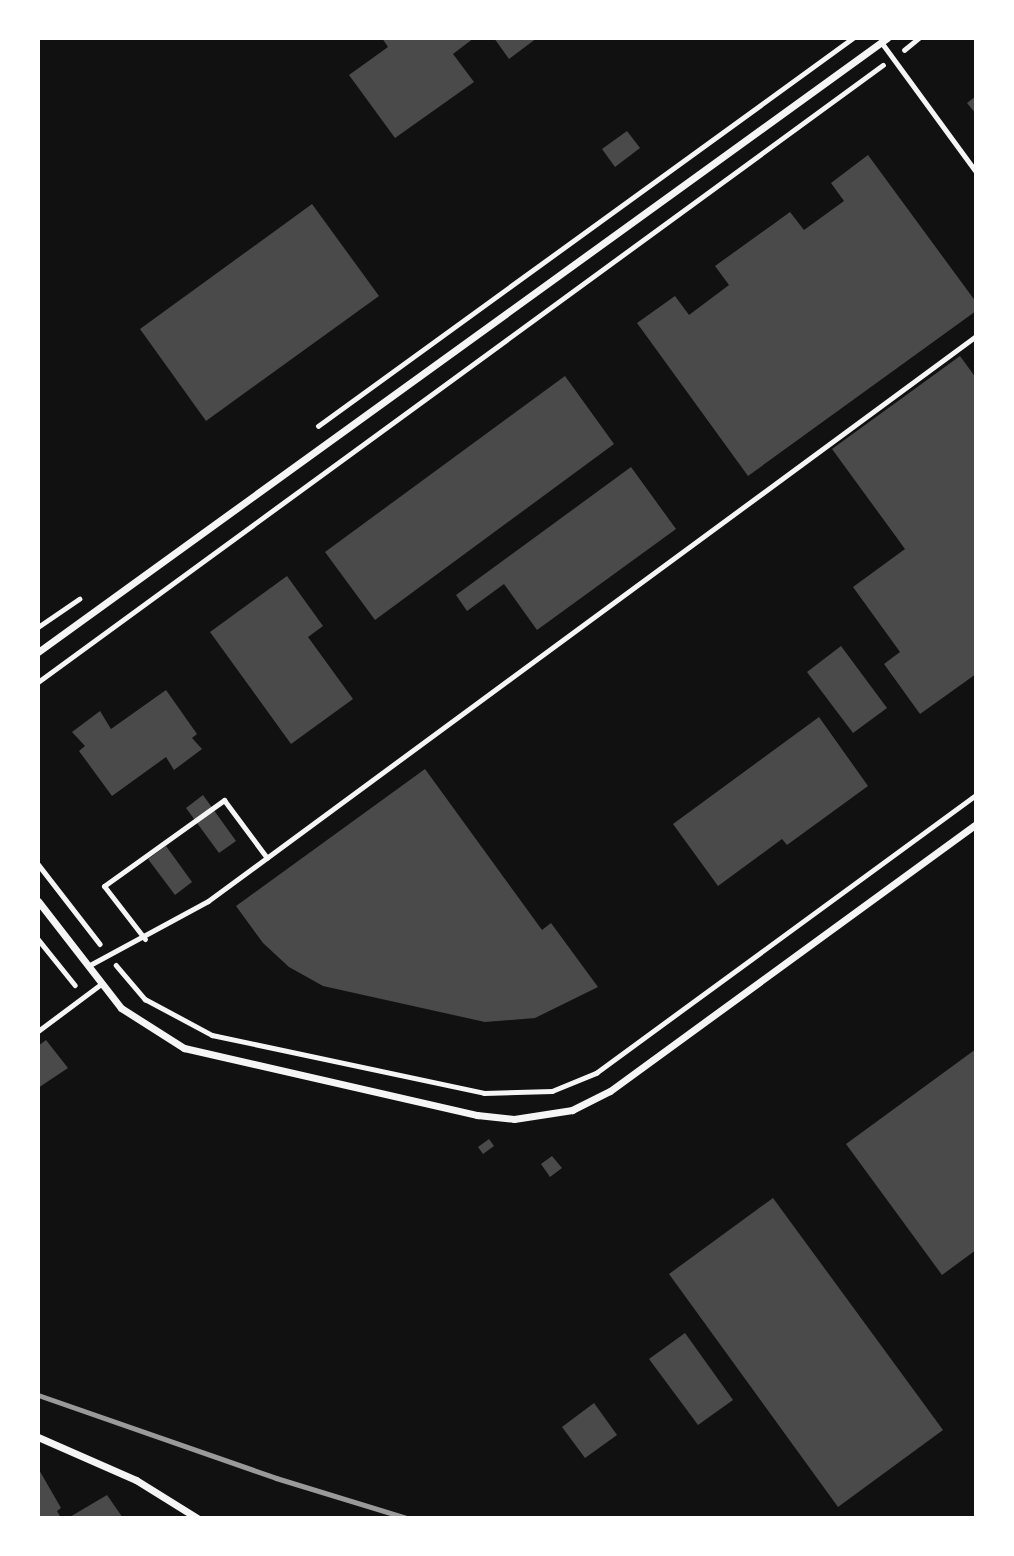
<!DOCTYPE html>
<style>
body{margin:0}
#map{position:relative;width:1014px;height:1556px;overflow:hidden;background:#111;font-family:Signika,sans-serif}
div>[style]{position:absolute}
.building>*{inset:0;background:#4a4a4a}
.path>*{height:4.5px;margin:-2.25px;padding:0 2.25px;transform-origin:2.25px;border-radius:2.25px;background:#f5f5f5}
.service>*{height:5px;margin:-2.5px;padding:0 2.5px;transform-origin:2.5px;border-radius:2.5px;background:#f5f5f5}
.minor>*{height:7px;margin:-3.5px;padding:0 3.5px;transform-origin:3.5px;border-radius:3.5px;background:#f5f5f5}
.rail>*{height:5px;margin:-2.5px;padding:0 2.5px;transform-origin:2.5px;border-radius:2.5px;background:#9a9a9a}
span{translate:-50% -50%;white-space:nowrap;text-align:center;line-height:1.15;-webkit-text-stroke:6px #fff;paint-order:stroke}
.frame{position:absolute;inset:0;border:40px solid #fff;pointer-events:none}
</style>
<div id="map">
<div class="building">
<i style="clip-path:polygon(382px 38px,474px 38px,453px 54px,474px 82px,395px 138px,349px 75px,388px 47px)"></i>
<i style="clip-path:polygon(494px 38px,537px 38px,509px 59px)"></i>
<i style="clip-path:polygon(976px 96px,976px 114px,967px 103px)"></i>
<i style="clip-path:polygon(627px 131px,640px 148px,615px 167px,602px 149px)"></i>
<i style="clip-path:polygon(868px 155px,976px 302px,976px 311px,748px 476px,637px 323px,675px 296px,689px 315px,729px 285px,715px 266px,790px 212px,804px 230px,844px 201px,831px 183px)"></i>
<i style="clip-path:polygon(312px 204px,379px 296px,206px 421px,140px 329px)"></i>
<i style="clip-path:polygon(960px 356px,976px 378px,976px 674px,920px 714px,884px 664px,900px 652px,853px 587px,905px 549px,832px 449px)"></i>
<i style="clip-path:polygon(565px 376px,614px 444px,375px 620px,325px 552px)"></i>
<i style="clip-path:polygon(631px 467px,676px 529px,537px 630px,504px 584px,467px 611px,456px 595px)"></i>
<i style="clip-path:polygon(287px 576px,323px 626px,308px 637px,353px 699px,291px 744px,210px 632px)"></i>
<i style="clip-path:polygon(841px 646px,887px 708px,853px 733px,807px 672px)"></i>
<i style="clip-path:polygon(166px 690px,197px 734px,192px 738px,202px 749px,174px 770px,166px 757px,112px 796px,79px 751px,85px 746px,72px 732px,100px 711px,111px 729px)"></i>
<i style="clip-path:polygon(819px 717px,868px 786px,787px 845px,782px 839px,718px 886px,673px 824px)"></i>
<i style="clip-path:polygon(425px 769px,542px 930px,551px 923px,598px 987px,535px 1018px,485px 1022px,323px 986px,289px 967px,263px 943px,236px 906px)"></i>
<i style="clip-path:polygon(203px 795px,236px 841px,219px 853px,186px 808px)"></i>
<i style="clip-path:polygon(166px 846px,192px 882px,175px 895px,148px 859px)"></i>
<i style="clip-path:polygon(46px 1040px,68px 1068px,38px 1088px,38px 1046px)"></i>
<i style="clip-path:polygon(976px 1049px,976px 1250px,942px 1275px,846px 1144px)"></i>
<i style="clip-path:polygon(489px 1139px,494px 1146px,483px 1154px,478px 1147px)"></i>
<i style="clip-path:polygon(552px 1156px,562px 1168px,550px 1177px,541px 1164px)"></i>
<i style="clip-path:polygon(773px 1198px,943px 1430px,838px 1507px,669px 1274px)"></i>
<i style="clip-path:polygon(685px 1333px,733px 1400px,698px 1425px,649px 1359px)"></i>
<i style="clip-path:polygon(594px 1403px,617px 1435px,585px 1458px,562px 1427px)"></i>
<i style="clip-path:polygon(38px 1468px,61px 1508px,57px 1511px,61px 1518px,38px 1518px)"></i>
<i style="clip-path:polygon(107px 1495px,123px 1518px,68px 1518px)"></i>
</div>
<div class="path">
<i style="left:904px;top:50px;width:19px;rotate:-39deg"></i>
<i style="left:318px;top:426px;width:661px;rotate:-35.95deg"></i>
<i style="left:38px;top:627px;width:50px;rotate:-34.3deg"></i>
<i style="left:38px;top:682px;width:1046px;rotate:-36.14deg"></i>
<i style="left:38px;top:864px;width:101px;rotate:52.2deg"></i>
<i style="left:38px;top:939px;width:59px;rotate:51.2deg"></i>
<i style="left:116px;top:965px;width:45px;rotate:49.5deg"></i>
<i style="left:145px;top:999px;width:76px;rotate:28.2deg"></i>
<i style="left:212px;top:1035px;width:278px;rotate:12deg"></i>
<i style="left:484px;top:1093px;width:68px;rotate:-1.7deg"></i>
<i style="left:552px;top:1091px;width:48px;rotate:-22.2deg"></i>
<i style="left:596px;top:1073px;width:471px;rotate:-36.2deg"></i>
</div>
<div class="service">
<i style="left:881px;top:42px;width:161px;rotate:53.8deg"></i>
<i style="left:145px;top:939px;width:67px;rotate:-127.7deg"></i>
<i style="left:104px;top:886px;width:148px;rotate:-35.6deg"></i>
<i style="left:224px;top:800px;width:72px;rotate:53.4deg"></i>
<i style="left:88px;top:966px;width:136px;rotate:-28.4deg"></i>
<i style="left:208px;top:901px;width:953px;rotate:-36.34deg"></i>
<i style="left:38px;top:1031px;width:79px;rotate:-36.7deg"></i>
</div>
<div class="minor">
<i style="left:38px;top:652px;width:1048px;rotate:-35.87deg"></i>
<i style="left:38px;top:901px;width:135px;rotate:52.2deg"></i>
<i style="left:121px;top:1008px;width:75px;rotate:32.4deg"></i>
<i style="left:184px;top:1048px;width:301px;rotate:12.9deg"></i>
<i style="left:477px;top:1115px;width:37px;rotate:6deg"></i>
<i style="left:514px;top:1119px;width:59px;rotate:-8.8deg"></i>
<i style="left:572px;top:1110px;width:42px;rotate:-26.6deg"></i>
<i style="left:610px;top:1091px;width:453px;rotate:-36.1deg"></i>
<i style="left:38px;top:1437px;width:107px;rotate:23.7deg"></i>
<i style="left:136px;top:1480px;width:72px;rotate:31.9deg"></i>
</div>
<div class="rail">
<i style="left:38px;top:1395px;width:252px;rotate:19.2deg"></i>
<i style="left:276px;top:1478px;width:137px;rotate:17deg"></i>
</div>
<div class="frame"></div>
</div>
